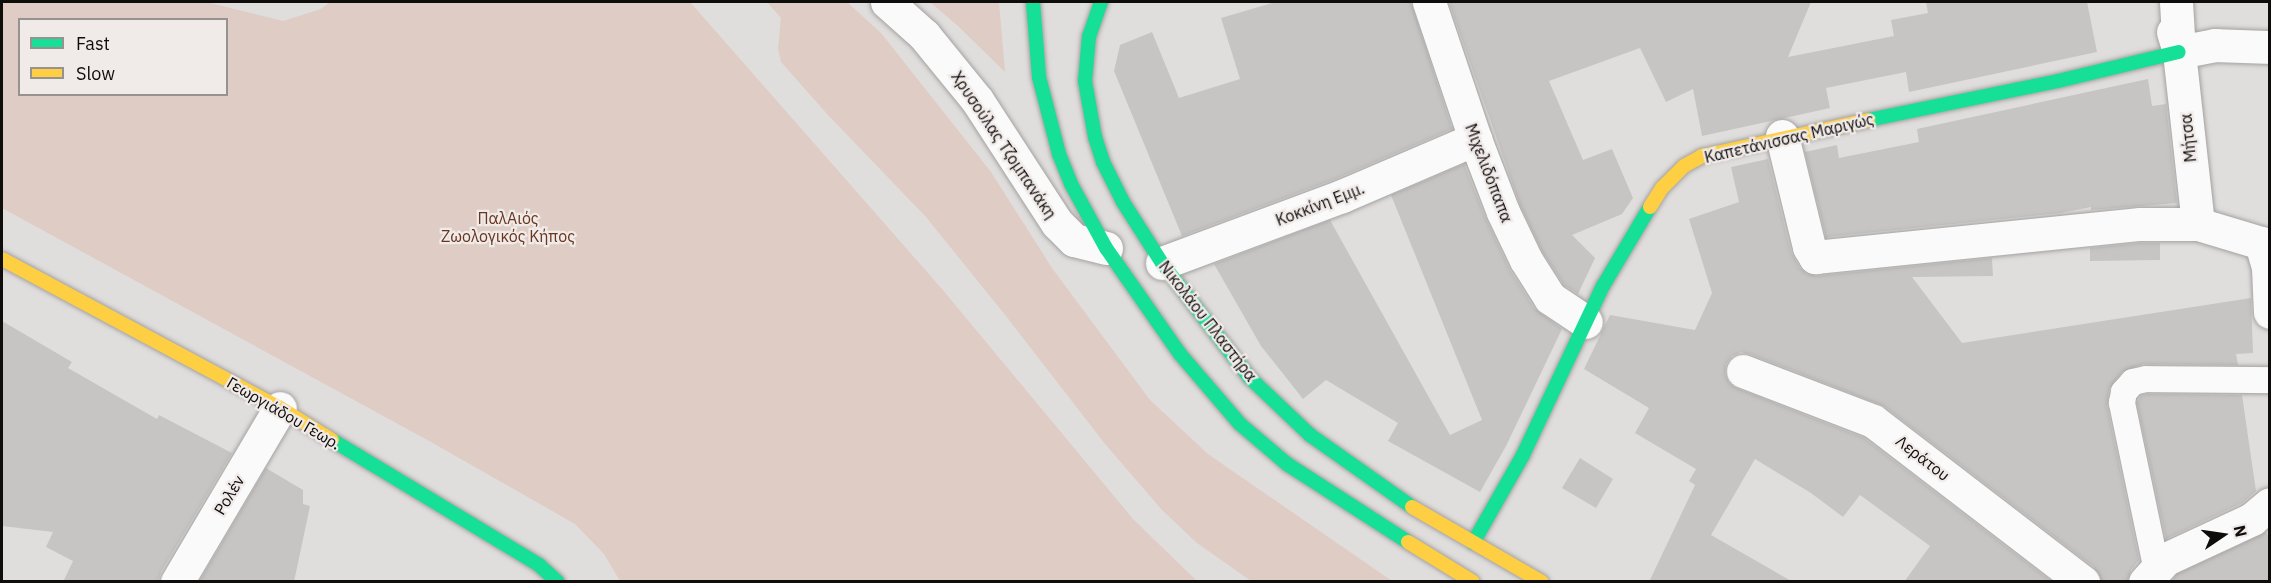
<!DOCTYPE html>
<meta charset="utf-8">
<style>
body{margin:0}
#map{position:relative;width:2271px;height:583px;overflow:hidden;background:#e0dedc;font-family:"IBM Plex Sans",sans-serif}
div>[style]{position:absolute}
.green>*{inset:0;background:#deccc5}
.building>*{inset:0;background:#c7c5c4}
.roads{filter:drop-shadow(0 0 2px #a4a2a1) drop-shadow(0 0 2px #a4a2a1)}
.lane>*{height:26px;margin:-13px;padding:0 13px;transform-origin:13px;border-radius:13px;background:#fafafa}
.street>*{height:33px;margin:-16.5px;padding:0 16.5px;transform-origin:16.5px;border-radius:16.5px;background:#fafafa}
.fast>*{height:14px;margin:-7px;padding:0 7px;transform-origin:7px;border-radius:7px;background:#16e098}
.slow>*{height:14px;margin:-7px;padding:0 7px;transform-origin:7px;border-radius:7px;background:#ffcf43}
span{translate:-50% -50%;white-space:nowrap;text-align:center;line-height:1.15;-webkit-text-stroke:4.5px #f0eae8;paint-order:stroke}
.street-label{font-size:16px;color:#0f0d0c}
.park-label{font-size:16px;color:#68351d}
.frame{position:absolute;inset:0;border:3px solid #0f0d0c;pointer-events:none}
.legend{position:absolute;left:18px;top:18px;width:210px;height:78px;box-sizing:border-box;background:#f0eae8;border:2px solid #969290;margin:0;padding:8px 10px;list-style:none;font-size:18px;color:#0f0d0c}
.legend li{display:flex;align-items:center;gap:12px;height:30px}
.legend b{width:30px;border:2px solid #969290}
.north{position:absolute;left:2193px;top:505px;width:60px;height:60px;-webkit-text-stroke:4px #f0eae8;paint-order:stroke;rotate:77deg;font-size:16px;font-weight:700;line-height:24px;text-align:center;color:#0f0d0c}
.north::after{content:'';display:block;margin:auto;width:21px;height:27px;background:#0f0d0c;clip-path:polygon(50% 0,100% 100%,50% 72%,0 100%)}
</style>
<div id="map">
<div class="green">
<i style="clip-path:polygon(evenodd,2px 2px,206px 2px,283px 21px,321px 9px,330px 2px,690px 2px,942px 289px,1133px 519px,1197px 581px,620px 581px,604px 554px,575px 524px,431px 442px,2px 208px,2px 2px,20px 20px,226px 20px,226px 94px,20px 94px,20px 20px)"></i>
<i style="clip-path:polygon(767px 2px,847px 2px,881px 33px,991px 172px,1052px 268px,1150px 400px,1208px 454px,1392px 581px,1251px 581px,1197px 543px,1162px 510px,1105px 444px,1006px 316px,926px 217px,828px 115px,781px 62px,778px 49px,781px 18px)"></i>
<i style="clip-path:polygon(930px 2px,999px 2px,1005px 72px,958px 26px)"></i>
</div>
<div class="building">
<i style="clip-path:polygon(1275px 2px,1411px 2px,1452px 129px,1335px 179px,1182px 236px,1114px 71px,1120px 45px,1152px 32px,1179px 98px,1240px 79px,1221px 18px)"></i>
<i style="clip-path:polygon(1449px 2px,1811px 2px,1788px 57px,1894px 36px,1891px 20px,1928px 13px,1926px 2px,2087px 2px,2097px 52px,1909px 92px,1906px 72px,1826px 88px,1830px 108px,1702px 136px,1693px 89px,1666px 102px,1640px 48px,1549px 81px,1583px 160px,1612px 149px,1633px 198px,1622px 214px,1572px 235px,1595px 258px,1578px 294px,1564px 285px,1542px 251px,1520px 205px)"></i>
<i style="clip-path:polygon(2148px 79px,2152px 106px,2166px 104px,2177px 203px,2091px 210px,2091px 207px,2061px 213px,1826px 237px,1805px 152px,1837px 145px,1839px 158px,1919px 142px,1917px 129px)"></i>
<i style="clip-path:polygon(1768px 159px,1791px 252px,1799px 267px,1807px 274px,1817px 276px,1992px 258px,1993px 276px,1912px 277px,1962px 343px,2251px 298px,2253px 353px,2236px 354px,2238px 365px,2143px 364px,2122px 372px,2109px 389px,2107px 406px,2139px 560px,2131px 570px,2127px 582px,2101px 582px,2094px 567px,1884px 406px,1750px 354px,1741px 352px,1732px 356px,1726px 364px,1725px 374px,1729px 383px,1736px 388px,1864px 438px,2052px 582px,1904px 582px,1930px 546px,1860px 495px,1843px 517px,1811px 493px,1755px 459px,1711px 535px,1793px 582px,1649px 582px,1695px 485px,1689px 481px,1696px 469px,1635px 433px,1649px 408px,1584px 369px,1610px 315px,1695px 330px,1712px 293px,1689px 219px,1739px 202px,1731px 167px)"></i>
<i style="clip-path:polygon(1464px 164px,1486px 219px,1510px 270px,1534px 308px,1562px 329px,1506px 446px,1480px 492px,1388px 441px,1398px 423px,1326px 380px,1303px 399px,1261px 346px,1214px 264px,1330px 220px,1450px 435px,1482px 420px,1391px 195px)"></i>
<i style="clip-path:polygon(2141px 243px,2160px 243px,2160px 260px,2090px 261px,2090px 248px)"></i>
<i style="clip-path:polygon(2px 321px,72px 362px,68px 368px,157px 419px,159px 415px,232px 453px,161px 572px,158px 582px,63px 582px,73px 561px,46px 547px,53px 532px,2px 526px)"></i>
<i style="clip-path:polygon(2148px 394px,2242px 395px,2256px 491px,2242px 503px,2166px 539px,2137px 403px,2141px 396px)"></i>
<i style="clip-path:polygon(1580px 458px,1613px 479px,1596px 508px,1562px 488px)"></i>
<i style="clip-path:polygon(266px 468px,303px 490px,303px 504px,310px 506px,294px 582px,199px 582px)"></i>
<i style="clip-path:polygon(2266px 532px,2270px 539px,2270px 582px,2171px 582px,2177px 574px)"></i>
</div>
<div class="roads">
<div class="lane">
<i style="left:2156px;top:566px;width:167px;rotate:-101.8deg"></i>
<i style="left:2122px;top:403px;width:11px;rotate:-80deg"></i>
<i style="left:2124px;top:392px;width:13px;rotate:-48deg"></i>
<i style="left:2133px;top:382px;width:13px;rotate:-13deg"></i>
<i style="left:2146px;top:379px;width:124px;rotate:0.5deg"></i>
</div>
<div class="street">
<i style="left:887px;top:2px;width:50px;rotate:41.7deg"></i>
<i style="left:924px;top:35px;width:84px;rotate:50.8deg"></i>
<i style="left:977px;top:100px;width:147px;rotate:57deg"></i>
<i style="left:1057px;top:223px;width:24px;rotate:45deg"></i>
<i style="left:1074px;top:240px;width:33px;rotate:14deg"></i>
<i style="left:1429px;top:2px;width:145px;rotate:71.4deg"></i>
<i style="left:1475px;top:139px;width:78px;rotate:69deg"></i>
<i style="left:1503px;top:212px;width:53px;rotate:64.4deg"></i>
<i style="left:1526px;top:260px;width:45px;rotate:57.7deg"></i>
<i style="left:1550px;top:298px;width:43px;rotate:33.7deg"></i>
<i style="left:2176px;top:2px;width:50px;rotate:86.6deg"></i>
<i style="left:2179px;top:52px;width:173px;rotate:83.7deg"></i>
<i style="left:2173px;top:32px;width:21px;rotate:73deg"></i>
<i style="left:2179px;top:52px;width:37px;rotate:-11deg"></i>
<i style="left:2215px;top:45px;width:55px;rotate:2.1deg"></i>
<i style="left:1782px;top:136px;width:114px;rotate:76.3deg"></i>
<i style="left:1809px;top:247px;width:12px;rotate:59deg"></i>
<i style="left:1815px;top:257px;width:327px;rotate:-5.8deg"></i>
<i style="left:2140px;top:224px;width:58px"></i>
<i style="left:2198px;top:224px;width:66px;rotate:16.8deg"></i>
<i style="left:2261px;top:243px;width:25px;rotate:74deg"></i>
<i style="left:2268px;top:267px;width:45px;rotate:87.5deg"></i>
<i style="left:1162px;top:263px;width:192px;rotate:-20.4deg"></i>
<i style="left:1342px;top:196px;width:145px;rotate:-23.2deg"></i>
<i style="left:1743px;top:371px;width:139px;rotate:21deg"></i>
<i style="left:1873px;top:421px;width:265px;rotate:37.5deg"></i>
<i style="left:177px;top:582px;width:202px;rotate:-59.4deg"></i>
<i style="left:2145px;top:582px;width:31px;rotate:-48deg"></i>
<i style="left:2166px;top:559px;width:95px;rotate:-24.9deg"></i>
<i style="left:2252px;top:519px;width:23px;rotate:-40deg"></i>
</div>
<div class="fast">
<i style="left:1033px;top:2px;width:75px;rotate:85.4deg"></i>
<i style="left:1039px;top:77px;width:80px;rotate:75.4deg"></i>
<i style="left:1059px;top:154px;width:32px;rotate:68deg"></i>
<i style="left:1071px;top:184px;width:73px;rotate:61.3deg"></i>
<i style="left:1106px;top:248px;width:129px;rotate:55.1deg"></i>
<i style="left:1180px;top:354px;width:92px;rotate:49.4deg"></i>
<i style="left:1240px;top:424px;width:62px;rotate:40.4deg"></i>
<i style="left:1287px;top:464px;width:144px;rotate:32.8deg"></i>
<i style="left:1101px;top:2px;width:36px;rotate:109deg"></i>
<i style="left:1089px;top:36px;width:45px;rotate:95.1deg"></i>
<i style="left:1085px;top:81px;width:57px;rotate:79.9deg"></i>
<i style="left:1095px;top:137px;width:26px;rotate:72deg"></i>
<i style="left:1103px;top:162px;width:45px;rotate:63.4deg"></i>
<i style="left:1123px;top:202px;width:72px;rotate:57.4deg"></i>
<i style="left:1162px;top:263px;width:145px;rotate:52.6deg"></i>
<i style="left:1250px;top:378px;width:83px;rotate:43.5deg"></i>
<i style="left:1310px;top:435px;width:125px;rotate:35.2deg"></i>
<i style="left:1868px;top:120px;width:194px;rotate:-11.6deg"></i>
<i style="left:2058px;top:81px;width:124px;rotate:-13.5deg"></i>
<i style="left:332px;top:440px;width:242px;rotate:31.1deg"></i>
<i style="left:539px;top:565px;width:25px;rotate:42deg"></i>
<i style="left:1473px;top:543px;width:101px;rotate:-60.4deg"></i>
<i style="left:1523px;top:455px;width:187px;rotate:-64.7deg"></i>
<i style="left:1603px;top:286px;width:92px;rotate:-59.3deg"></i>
</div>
<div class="slow">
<i style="left:1650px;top:207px;width:22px;rotate:-58deg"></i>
<i style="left:1662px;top:188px;width:31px;rotate:-45deg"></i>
<i style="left:1684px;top:166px;width:21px;rotate:-29deg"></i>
<i style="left:1702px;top:156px;width:170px;rotate:-12.2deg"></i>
<i style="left:2px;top:259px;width:315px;rotate:28.2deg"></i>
<i style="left:280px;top:408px;width:61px;rotate:31.6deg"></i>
<i style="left:1412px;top:507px;width:150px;rotate:30deg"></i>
<i style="left:1408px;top:542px;width:76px;rotate:31.6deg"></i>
</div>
</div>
<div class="street-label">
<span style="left:1789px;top:138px;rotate:-13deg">Καπετάνισσας Μαριγώς</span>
<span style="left:2188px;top:138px;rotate:-96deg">Μήτσα</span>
<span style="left:1004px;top:145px;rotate:56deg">Χρυσούλας Τζομπανάκη</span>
<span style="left:1489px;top:173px;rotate:69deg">Μιχελιδόπαπα</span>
<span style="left:1320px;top:204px;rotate:-21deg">Κοκκίνη Εμμ.</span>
<span style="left:1208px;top:321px;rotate:52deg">Νικολάου Πλαστήρα</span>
<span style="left:284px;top:413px;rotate:30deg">Γεωργιάδου Γεωρ.</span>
<span style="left:1923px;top:458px;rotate:38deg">Λεράτου</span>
<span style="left:229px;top:495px;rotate:-59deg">Ρολέν</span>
</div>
<div class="park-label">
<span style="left:508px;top:227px">ΠαλΑιός<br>Ζωολογικός Κήπος</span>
</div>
<div class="frame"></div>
<ul class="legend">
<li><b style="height:8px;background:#16e098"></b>Fast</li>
<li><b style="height:8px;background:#ffcf43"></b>Slow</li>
</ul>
<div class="north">N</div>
</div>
